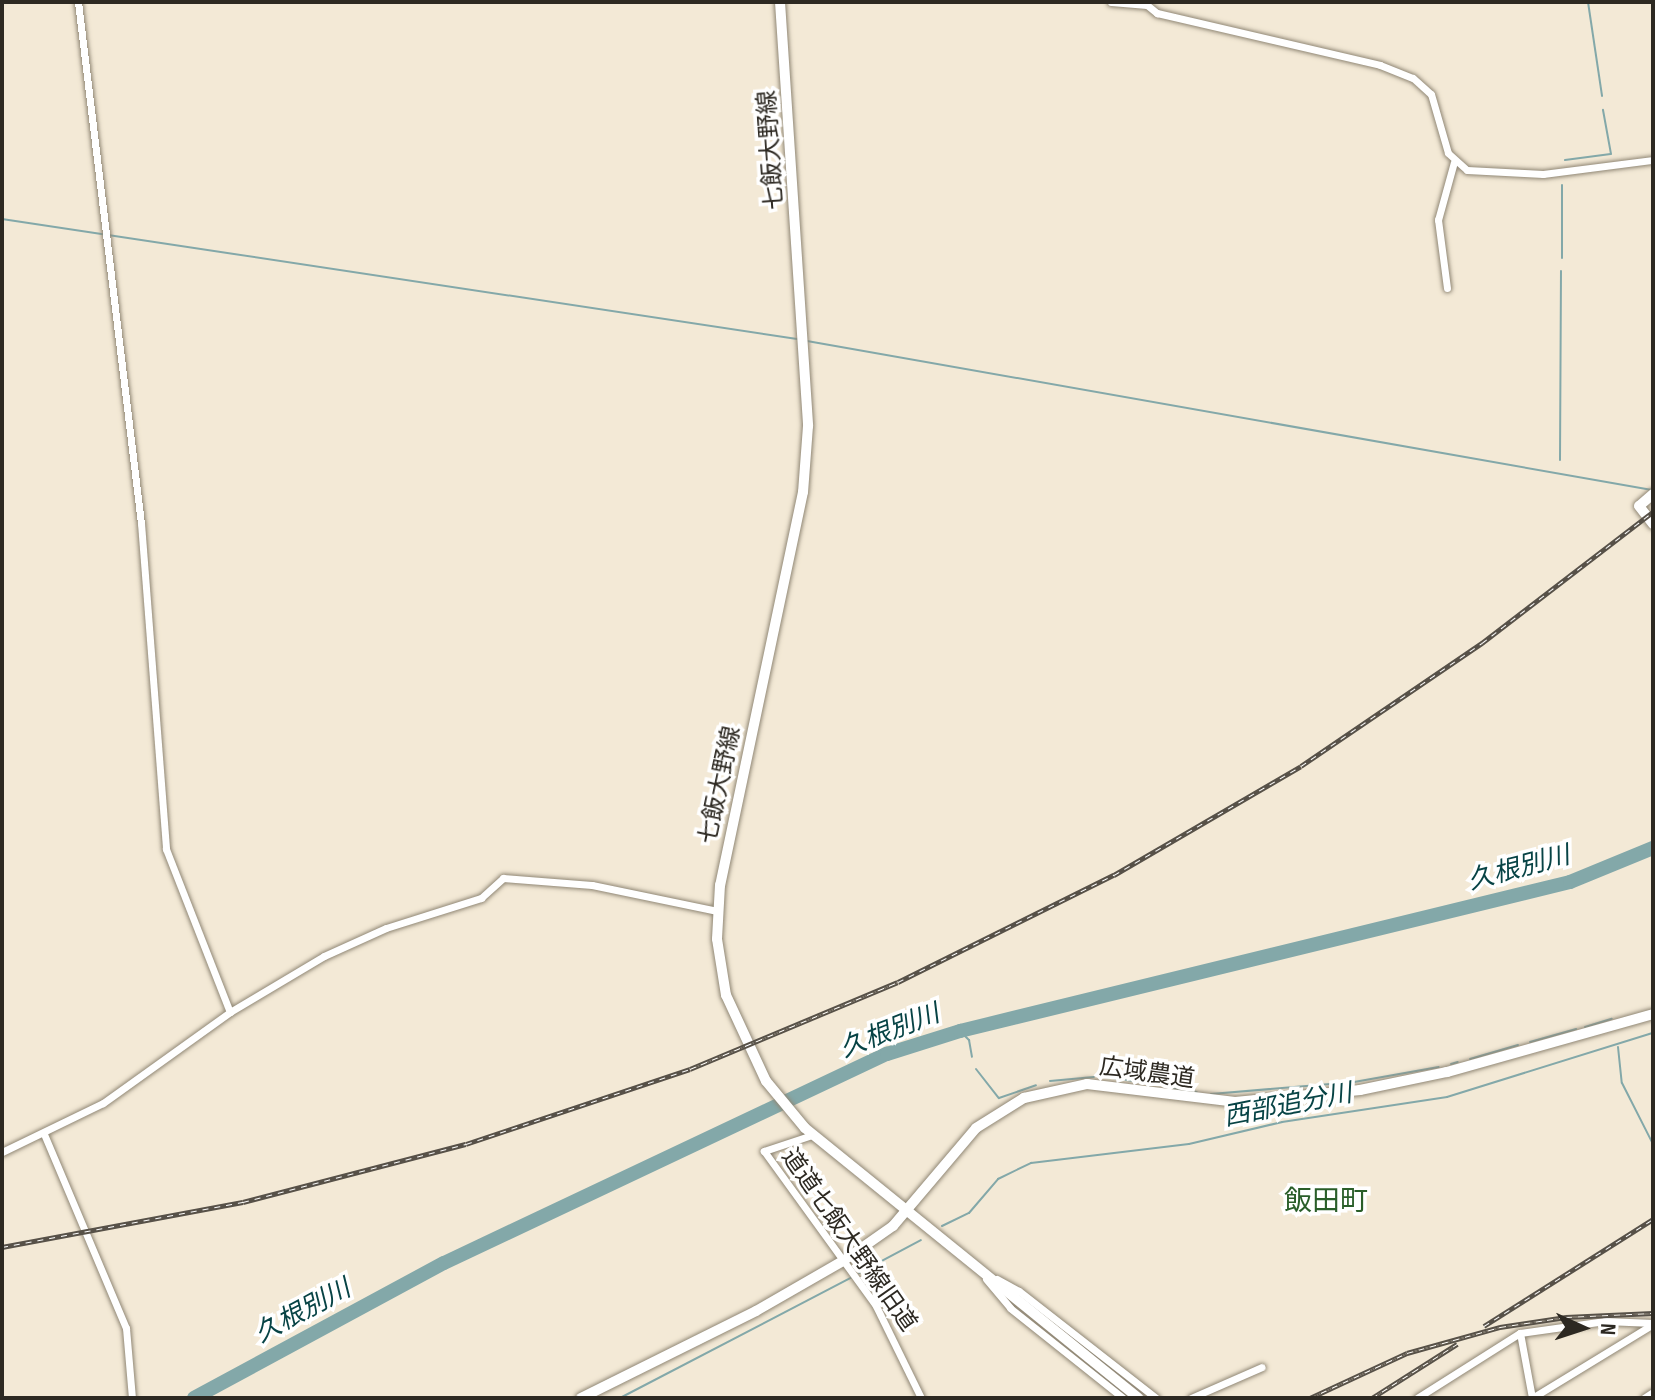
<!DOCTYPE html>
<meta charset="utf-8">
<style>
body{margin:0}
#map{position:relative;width:1655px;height:1400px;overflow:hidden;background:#f3e9d6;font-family:"Sofia Sans Condensed","Noto Sans JP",sans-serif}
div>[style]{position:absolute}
.stream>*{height:2px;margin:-1px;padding:0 1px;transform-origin:1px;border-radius:1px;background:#83a8a9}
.river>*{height:14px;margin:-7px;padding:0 7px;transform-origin:7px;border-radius:7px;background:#83a8a9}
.roads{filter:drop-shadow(0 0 2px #908775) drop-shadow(0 0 2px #908775)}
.street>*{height:7px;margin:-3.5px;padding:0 3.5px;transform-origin:3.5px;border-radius:3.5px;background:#fff}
.secondary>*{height:10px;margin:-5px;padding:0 5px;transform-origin:5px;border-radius:5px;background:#fff}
.rail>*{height:5px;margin-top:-2.5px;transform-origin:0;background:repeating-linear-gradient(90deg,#fff 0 6px,#575148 0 12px);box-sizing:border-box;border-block:2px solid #575148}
span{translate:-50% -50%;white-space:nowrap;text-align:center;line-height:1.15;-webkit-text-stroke:7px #fff;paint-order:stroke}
.street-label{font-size:24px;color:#2d2922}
.water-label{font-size:26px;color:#074345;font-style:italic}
.quarter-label{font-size:28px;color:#2a5e29}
.frame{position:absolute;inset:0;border:4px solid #2d2922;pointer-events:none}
.north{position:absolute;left:1543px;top:1288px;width:80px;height:80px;-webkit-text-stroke:6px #fff;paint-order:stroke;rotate:93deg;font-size:22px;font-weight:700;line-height:32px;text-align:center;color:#2d2922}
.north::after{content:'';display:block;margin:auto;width:28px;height:36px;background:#2d2922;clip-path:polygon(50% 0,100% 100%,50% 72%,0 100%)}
</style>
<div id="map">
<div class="stream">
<i style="left:1588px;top:2px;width:95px;rotate:81.5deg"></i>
<i style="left:1565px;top:160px;width:46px;rotate:-7.4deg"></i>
<i style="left:1611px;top:154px;width:45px;rotate:-100.3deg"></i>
<i style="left:2px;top:219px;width:804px;rotate:8.58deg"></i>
<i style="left:1562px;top:258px;width:73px;rotate:-90deg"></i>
<i style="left:807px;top:341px;width:858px;rotate:10deg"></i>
<i style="left:1560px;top:460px;width:189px;rotate:-89.7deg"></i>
<i style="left:1585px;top:1027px;width:28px;rotate:-17deg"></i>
<i style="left:960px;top:1031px;width:13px;rotate:45deg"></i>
<i style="left:969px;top:1040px;width:17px;rotate:80deg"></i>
<i style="left:1530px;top:1042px;width:48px;rotate:-15.8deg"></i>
<i style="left:1618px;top:1047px;width:36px;rotate:84deg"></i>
<i style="left:1622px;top:1083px;width:68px;rotate:63.1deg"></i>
<i style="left:1470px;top:1059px;width:50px;rotate:-16.3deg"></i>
<i style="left:1451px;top:1064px;width:7px;rotate:-16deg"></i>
<i style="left:976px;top:1069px;width:37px;rotate:52deg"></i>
<i style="left:999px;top:1098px;width:39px;rotate:-19deg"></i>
<i style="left:1105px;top:1077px;width:49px;rotate:8.1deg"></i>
<i style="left:1050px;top:1081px;width:44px;rotate:-5.2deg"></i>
<i style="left:1172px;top:1088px;width:25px;rotate:9deg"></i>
<i style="left:1211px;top:1094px;width:144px;rotate:-4.8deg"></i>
<i style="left:1354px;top:1082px;width:86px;rotate:-10deg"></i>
<i style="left:942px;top:1226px;width:30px;rotate:-26deg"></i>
<i style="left:969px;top:1213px;width:45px;rotate:-49.5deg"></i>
<i style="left:998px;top:1179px;width:37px;rotate:-26deg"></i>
<i style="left:1031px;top:1163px;width:159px;rotate:-6.9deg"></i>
<i style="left:1189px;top:1144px;width:96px;rotate:-13.3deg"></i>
<i style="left:1282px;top:1122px;width:167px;rotate:-8.6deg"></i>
<i style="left:1447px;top:1097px;width:216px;rotate:-17.3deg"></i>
<i style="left:859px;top:1273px;width:70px;rotate:-28deg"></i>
<i style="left:620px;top:1398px;width:260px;rotate:-27.5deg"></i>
</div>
<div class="river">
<i style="left:194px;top:1398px;width:284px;rotate:-28.4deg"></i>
<i style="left:444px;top:1263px;width:490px;rotate:-25.3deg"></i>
<i style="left:887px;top:1054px;width:77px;rotate:-17.5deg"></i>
<i style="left:960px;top:1031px;width:628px;rotate:-13.73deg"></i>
<i style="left:1570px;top:882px;width:90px;rotate:-22.3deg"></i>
</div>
<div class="roads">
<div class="street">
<i style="left:78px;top:2px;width:525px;rotate:83.11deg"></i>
<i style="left:141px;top:523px;width:327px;rotate:85.6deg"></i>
<i style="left:166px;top:849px;width:175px;rotate:68.6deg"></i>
<i style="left:1111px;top:2px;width:36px;rotate:5deg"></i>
<i style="left:1147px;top:5px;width:13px;rotate:39deg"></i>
<i style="left:1157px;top:13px;width:229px;rotate:13.1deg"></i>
<i style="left:1380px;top:65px;width:35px;rotate:22deg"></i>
<i style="left:1413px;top:78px;width:24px;rotate:42deg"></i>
<i style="left:1431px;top:94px;width:61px;rotate:73.9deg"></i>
<i style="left:1448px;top:153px;width:25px;rotate:42deg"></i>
<i style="left:1467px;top:170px;width:76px;rotate:3deg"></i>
<i style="left:1543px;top:174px;width:111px;rotate:-7.3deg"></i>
<i style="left:1447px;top:288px;width:69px;rotate:-97.5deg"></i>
<i style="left:1438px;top:220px;width:60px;rotate:-74.6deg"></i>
<i style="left:44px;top:1134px;width:211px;rotate:67.1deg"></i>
<i style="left:126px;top:1328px;width:70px;rotate:85.1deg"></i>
<i style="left:812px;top:1135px;width:51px;rotate:161.6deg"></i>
<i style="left:764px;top:1151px;width:191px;rotate:54.1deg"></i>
<i style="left:876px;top:1306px;width:102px;rotate:63.9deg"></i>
<i style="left:2px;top:1152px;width:112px;rotate:-25.9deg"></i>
<i style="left:103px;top:1103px;width:156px;rotate:-35.6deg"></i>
<i style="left:230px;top:1012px;width:109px;rotate:-30.8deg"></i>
<i style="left:324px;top:956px;width:68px;rotate:-24.3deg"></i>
<i style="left:386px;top:928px;width:100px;rotate:-17.5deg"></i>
<i style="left:481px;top:898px;width:30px;rotate:-42deg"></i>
<i style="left:503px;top:878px;width:89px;rotate:4.5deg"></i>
<i style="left:592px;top:885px;width:128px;rotate:11.7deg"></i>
<i style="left:986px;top:1279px;width:38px;rotate:50deg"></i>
<i style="left:1010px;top:1308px;width:144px;rotate:38.5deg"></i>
<i style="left:997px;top:1279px;width:25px;rotate:29deg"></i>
<i style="left:1019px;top:1291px;width:174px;rotate:38deg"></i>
<i style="left:1520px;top:1333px;width:66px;rotate:79.5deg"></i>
<i style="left:1191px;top:1398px;width:77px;rotate:-23.6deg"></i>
<i style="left:1417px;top:1398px;width:122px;rotate:-32.3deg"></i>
<i style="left:1520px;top:1333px;width:86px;rotate:-8deg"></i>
<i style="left:1605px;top:1321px;width:48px;rotate:2.4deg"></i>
<i style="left:1532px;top:1398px;width:142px;rotate:-31.4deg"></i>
<i style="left:1644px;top:1398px;width:11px;rotate:-34deg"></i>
</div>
<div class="secondary">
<i style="left:780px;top:2px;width:425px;rotate:86.2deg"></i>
<i style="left:808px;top:426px;width:66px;rotate:94.3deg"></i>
<i style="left:803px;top:492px;width:402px;rotate:101.9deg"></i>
<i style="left:720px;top:885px;width:54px;rotate:93.2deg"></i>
<i style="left:717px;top:939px;width:57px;rotate:80.9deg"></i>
<i style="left:726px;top:995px;width:95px;rotate:65.1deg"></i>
<i style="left:766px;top:1081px;width:61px;rotate:50.3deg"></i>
<i style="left:805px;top:1128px;width:429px;rotate:39deg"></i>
<i style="left:1653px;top:494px;width:18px;rotate:139deg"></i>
<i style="left:1639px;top:506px;width:23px;rotate:52deg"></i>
<i style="left:581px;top:1398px;width:195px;rotate:-26.4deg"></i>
<i style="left:756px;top:1311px;width:100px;rotate:-29.9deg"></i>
<i style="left:843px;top:1261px;width:61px;rotate:-35deg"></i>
<i style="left:893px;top:1226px;width:128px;rotate:-49.7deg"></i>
<i style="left:976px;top:1128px;width:57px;rotate:-32deg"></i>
<i style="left:1024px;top:1098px;width:65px;rotate:-12.5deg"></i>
<i style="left:1087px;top:1084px;width:149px;rotate:6.9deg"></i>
<i style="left:1235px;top:1102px;width:126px;rotate:-5.5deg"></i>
<i style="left:1360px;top:1090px;width:89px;rotate:-11.7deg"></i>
<i style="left:1447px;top:1072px;width:214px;rotate:-15.7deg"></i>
</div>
</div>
<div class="rail">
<i style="left:2px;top:1247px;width:245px;rotate:-10.6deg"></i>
<i style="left:243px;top:1202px;width:230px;rotate:-14.6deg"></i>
<i style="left:466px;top:1144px;width:236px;rotate:-18.5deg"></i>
<i style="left:690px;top:1069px;width:225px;rotate:-22.7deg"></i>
<i style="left:898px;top:982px;width:241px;rotate:-26.4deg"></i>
<i style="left:1114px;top:875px;width:216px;rotate:-30.2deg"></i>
<i style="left:1301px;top:766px;width:219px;rotate:-34.2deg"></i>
<i style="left:1482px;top:643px;width:215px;rotate:-37.5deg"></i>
<i style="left:1484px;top:1326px;width:200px;rotate:-32.3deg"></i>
<i style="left:1310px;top:1398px;width:107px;rotate:-24.9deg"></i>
<i style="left:1407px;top:1353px;width:97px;rotate:-15.6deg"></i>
<i style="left:1500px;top:1327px;width:67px;rotate:-8.6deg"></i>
<i style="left:1566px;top:1317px;width:87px;rotate:-2.6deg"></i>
<i style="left:1372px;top:1398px;width:101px;rotate:-32.4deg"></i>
</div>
<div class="street-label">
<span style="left:771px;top:150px;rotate:-94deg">七飯大野線</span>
<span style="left:720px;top:785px;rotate:-78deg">七飯大野線</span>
<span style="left:1147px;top:1073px;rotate:8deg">広域農道</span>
<span style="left:849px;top:1240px;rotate:55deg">道道七飯大野線旧道</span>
</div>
<div class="water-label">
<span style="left:1519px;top:869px;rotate:-15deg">久根別川</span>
<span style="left:890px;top:1032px;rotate:-21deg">久根別川</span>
<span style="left:1288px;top:1106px;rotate:-11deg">西部追分川</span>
<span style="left:303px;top:1312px;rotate:-28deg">久根別川</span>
</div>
<div class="quarter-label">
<span style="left:1326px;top:1202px">飯田町</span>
</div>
<div class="frame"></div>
<div class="north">N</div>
</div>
